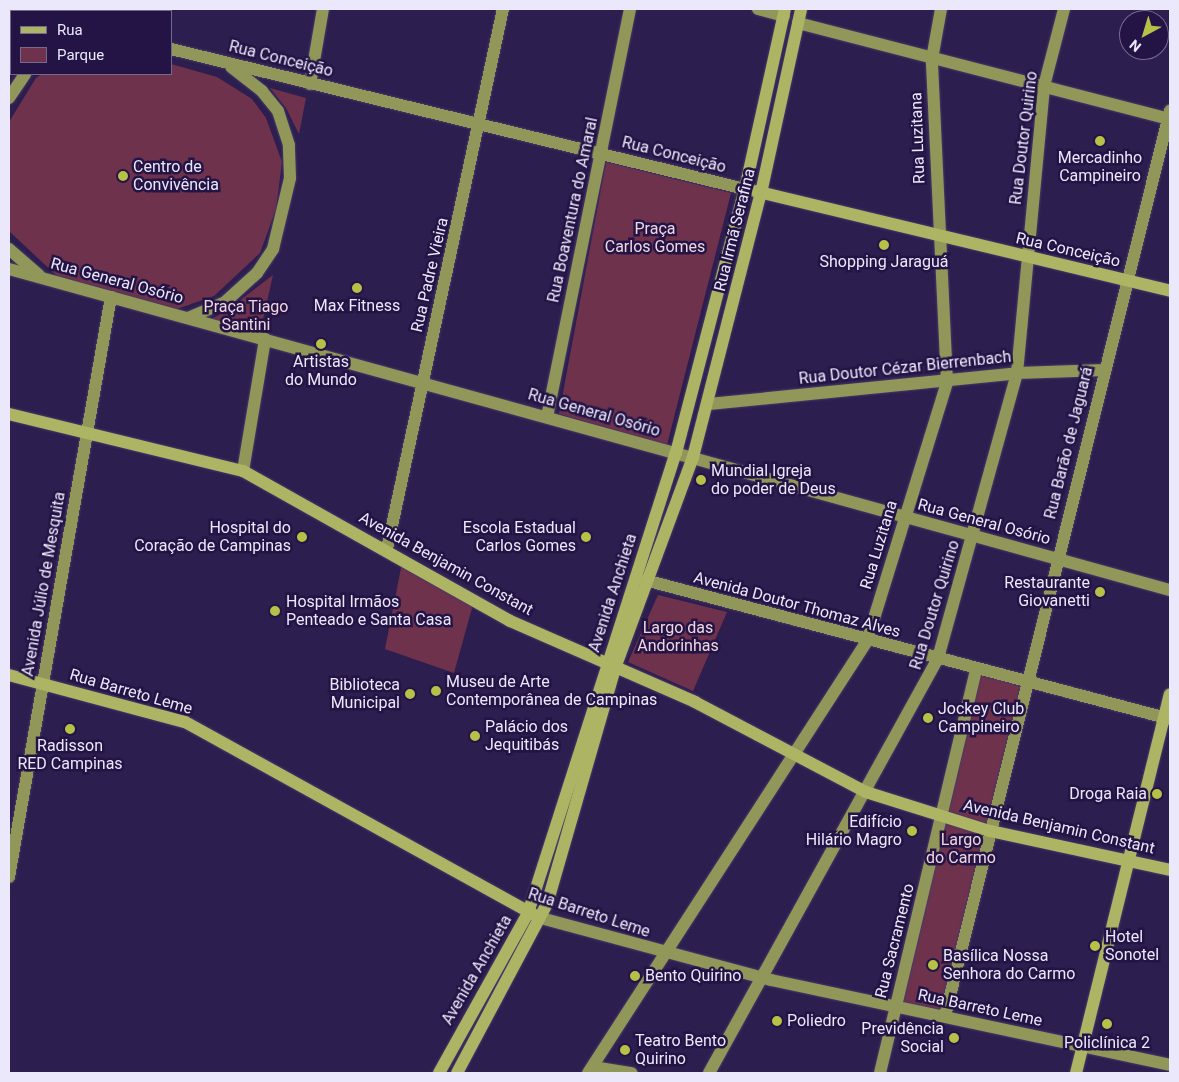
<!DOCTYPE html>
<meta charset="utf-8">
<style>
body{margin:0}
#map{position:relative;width:1179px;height:1082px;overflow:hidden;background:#2d1e50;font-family:Roboto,sans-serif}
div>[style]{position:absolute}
.green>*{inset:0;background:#6f324d}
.roads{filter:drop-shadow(0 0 1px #483a68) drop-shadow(0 0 1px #483a68)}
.secondary>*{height:12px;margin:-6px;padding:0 6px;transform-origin:6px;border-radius:6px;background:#909759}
.primary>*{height:12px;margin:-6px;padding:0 6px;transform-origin:6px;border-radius:6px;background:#adb564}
.dots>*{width:14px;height:14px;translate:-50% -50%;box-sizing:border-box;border:2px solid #241445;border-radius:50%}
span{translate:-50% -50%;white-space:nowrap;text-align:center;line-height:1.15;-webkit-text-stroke:5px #241445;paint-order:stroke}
.street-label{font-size:16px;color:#ebe8fb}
.poi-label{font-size:16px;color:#ebe8fb}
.left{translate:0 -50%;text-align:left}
.right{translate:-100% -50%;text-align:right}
.park-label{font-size:16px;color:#efd6df}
.frame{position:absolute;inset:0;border:10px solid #ebe8fb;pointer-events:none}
.legend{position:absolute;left:10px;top:10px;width:162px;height:65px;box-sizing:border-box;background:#241445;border:1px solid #74698e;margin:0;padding:6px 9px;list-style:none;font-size:15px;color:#ebe8fb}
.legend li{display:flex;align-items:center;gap:10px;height:25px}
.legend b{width:25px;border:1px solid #74698e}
.north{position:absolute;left:1119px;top:10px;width:50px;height:50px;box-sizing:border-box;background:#241445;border:1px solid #74698e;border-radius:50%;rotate:219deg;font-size:14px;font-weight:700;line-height:20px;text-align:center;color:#ebe8fb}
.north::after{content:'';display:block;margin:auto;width:18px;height:22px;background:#b7c148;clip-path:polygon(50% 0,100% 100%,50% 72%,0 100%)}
</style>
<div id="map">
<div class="green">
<i style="clip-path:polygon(171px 64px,217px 77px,252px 99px,266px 118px,282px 162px,276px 209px,260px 253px,214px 296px,174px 310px,58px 277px,9px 231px,9px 122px,36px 78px,42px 74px,171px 74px)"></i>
<i style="clip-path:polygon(270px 88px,306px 98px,299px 134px,286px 108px)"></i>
<i style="clip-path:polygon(606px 162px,731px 193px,667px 445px,559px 414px)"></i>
<i style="clip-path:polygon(273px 275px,259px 337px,208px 321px,226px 311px)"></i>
<i style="clip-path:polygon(403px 558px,474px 601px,454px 673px,385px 649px)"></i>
<i style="clip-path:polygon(658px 595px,727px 612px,693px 691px,628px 662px)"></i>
<i style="clip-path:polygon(976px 671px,1031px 685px,945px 1015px,897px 1008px)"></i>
</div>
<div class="roads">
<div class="secondary">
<i style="left:758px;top:9px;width:27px;rotate:15deg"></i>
<i style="left:153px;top:11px;width:2px;rotate:-90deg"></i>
<i style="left:9px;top:14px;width:2px"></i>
<i style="left:798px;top:23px;width:384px;rotate:14.5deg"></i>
<i style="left:171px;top:49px;width:591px;rotate:13.71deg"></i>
<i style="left:310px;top:84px;width:76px;rotate:-80.2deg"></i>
<i style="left:9px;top:98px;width:29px;rotate:-56deg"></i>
<i style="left:9px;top:249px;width:40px;rotate:41deg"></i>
<i style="left:9px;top:269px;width:1205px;rotate:15.46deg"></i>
<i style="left:188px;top:318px;width:39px;rotate:-23deg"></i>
<i style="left:224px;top:303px;width:45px;rotate:-42.3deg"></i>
<i style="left:257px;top:273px;width:29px;rotate:-56deg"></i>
<i style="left:273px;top:249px;width:73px;rotate:-76.5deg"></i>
<i style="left:290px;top:178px;width:33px;rotate:-92deg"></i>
<i style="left:289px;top:145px;width:36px;rotate:-108deg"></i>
<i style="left:278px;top:111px;width:26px;rotate:-129deg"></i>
<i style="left:262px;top:91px;width:39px;rotate:-142deg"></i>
<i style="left:709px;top:404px;width:310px;rotate:-5.7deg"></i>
<i style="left:1017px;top:373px;width:87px;rotate:-2deg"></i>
<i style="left:547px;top:417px;width:416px;rotate:-78.5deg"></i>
<i style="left:243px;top:471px;width:134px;rotate:-80.5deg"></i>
<i style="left:387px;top:549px;width:552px;rotate:-77.88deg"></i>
<i style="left:645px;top:580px;width:543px;rotate:14.83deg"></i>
<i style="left:9px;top:877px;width:589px;rotate:-80.03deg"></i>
<i style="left:541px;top:918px;width:238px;rotate:15.1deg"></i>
<i style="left:771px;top:980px;width:408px;rotate:12deg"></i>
<i style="left:945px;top:1016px;width:933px;rotate:-76.04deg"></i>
<i style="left:593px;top:1067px;width:39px;rotate:9deg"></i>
<i style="left:588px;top:1073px;width:514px;rotate:-57.14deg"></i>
<i style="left:867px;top:641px;width:271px;rotate:-72.8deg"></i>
<i style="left:947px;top:382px;width:323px;rotate:-92.7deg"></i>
<i style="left:932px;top:59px;width:51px;rotate:-79.8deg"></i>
<i style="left:709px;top:1073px;width:474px;rotate:-61.1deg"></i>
<i style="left:938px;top:658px;width:296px;rotate:-74.5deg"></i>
<i style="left:1017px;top:373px;width:288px;rotate:-84.6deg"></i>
<i style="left:1044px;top:86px;width:80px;rotate:-75.4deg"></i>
<i style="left:880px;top:1073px;width:414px;rotate:-76.6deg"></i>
</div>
<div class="primary">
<i style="left:755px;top:191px;width:427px;rotate:13.5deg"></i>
<i style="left:9px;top:414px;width:241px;rotate:13.7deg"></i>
<i style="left:243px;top:471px;width:306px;rotate:29.3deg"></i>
<i style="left:510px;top:621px;width:202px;rotate:23.6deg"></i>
<i style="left:695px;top:702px;width:193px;rotate:27.8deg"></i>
<i style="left:866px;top:792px;width:130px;rotate:17.5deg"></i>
<i style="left:990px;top:831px;width:184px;rotate:12.2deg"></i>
<i style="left:9px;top:675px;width:182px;rotate:15deg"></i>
<i style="left:185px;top:722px;width:399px;rotate:28.9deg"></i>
<i style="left:439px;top:1073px;width:183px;rotate:-60.9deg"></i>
<i style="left:528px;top:913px;width:483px;rotate:-72.2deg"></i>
<i style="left:676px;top:453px;width:273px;rotate:-75.4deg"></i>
<i style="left:745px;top:189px;width:184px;rotate:-77.5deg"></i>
<i style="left:457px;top:1073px;width:191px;rotate:-62deg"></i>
<i style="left:547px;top:904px;width:246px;rotate:-73.9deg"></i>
<i style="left:615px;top:668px;width:225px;rotate:-69.7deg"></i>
<i style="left:693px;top:457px;width:273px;rotate:-75.6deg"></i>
<i style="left:761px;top:193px;width:188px;rotate:-77.7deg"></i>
<i style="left:1076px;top:1073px;width:390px;rotate:-76.1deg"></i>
</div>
</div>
<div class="dots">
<i style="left:1100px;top:141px;background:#b7c148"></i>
<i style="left:123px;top:176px;background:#b7c148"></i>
<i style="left:884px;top:245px;background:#b7c148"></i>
<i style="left:357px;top:288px;background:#b7c148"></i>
<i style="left:321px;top:344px;background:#b7c148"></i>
<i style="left:701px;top:480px;background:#b7c148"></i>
<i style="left:302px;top:537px;background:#b7c148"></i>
<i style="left:586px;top:537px;background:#b7c148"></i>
<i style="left:1100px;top:592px;background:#b7c148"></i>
<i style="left:275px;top:611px;background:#b7c148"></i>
<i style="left:436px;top:691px;background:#b7c148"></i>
<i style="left:410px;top:694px;background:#b7c148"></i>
<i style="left:928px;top:718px;background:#b7c148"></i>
<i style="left:70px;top:729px;background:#b7c148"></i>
<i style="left:475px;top:736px;background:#b7c148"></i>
<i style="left:1157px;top:794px;background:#b7c148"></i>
<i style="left:912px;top:831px;background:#b7c148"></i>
<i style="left:1095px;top:946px;background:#b7c148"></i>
<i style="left:933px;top:965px;background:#b7c148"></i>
<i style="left:635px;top:976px;background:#b7c148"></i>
<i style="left:777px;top:1021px;background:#b7c148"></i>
<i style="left:1107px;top:1024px;background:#b7c148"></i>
<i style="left:954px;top:1038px;background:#b7c148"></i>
<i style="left:625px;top:1050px;background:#b7c148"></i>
</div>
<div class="street-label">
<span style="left:281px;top:59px;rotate:14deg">Rua Conceição</span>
<span style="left:918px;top:138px;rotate:-92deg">Rua Luzitana</span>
<span style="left:1024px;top:138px;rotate:-83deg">Rua Doutor Quirino</span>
<span style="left:674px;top:155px;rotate:14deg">Rua Conceição</span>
<span style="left:573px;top:210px;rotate:-78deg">Rua Boaventura do Amaral</span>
<span style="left:735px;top:230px;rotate:-76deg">Rua Irmã Serafina</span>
<span style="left:1068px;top:250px;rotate:13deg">Rua Conceição</span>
<span style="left:430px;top:275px;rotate:-77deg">Rua Padre Vieira</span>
<span style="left:117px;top:281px;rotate:15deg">Rua General Osório</span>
<span style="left:905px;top:368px;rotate:-6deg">Rua Doutor Cézar Bierrenbach</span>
<span style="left:594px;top:413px;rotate:16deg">Rua General Osório</span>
<span style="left:1069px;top:443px;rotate:-76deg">Rua Barão de Jaguará</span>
<span style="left:984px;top:522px;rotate:15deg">Rua General Osório</span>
<span style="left:879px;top:545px;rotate:-73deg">Rua Luzitana</span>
<span style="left:446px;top:564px;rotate:29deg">Avenida Benjamin Constant</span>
<span style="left:44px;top:584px;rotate:-80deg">Avenida Júlio de Mesquita</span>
<span style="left:613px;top:593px;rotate:-72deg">Avenida Anchieta</span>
<span style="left:797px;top:605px;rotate:15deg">Avenida Doutor Thomaz Alves</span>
<span style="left:935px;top:605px;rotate:-73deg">Rua Doutor Quirino</span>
<span style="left:131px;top:692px;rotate:16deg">Rua Barreto Leme</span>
<span style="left:1059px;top:827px;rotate:13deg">Avenida Benjamin Constant</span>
<span style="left:589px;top:913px;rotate:18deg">Rua Barreto Leme</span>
<span style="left:895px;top:941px;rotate:-76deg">Rua Sacramento</span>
<span style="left:477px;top:970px;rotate:-60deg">Avenida Anchieta</span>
<span style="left:980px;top:1008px;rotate:12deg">Rua Barreto Leme</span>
</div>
<div class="poi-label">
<span style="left:1100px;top:167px">Mercadinho<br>Campineiro</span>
<span class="left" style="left:133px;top:176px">Centro de<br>Convivência</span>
<span style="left:884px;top:262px">Shopping Jaraguá</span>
<span style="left:357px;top:306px">Max Fitness</span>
<span style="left:321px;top:371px">Artistas<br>do Mundo</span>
<span class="left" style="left:711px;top:480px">Mundial Igreja<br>do poder de Deus</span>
<span class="right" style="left:291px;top:537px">Hospital do<br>Coração de Campinas</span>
<span class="right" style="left:576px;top:537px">Escola Estadual<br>Carlos Gomes</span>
<span class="right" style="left:1090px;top:592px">Restaurante<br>Giovanetti</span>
<span class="left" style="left:286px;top:611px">Hospital Irmãos<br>Penteado e Santa Casa</span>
<span class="left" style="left:446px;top:691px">Museu de Arte<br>Contemporânea de Campinas</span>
<span class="right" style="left:400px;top:694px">Biblioteca<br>Municipal</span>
<span class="left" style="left:938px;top:718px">Jockey Club<br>Campineiro</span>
<span class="left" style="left:485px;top:736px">Palácio dos<br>Jequitibás</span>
<span style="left:70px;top:755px">Radisson<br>RED Campinas</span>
<span class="right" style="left:1147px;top:794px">Droga Raia</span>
<span class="right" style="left:902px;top:831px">Edifício<br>Hilário Magro</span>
<span class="left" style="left:1105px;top:946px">Hotel<br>Sonotel</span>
<span class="left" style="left:943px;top:965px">Basílica Nossa<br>Senhora do Carmo</span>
<span class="left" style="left:645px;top:976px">Bento Quirino</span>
<span class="left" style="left:787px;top:1021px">Poliedro</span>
<span class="right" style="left:944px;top:1038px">Previdência<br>Social</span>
<span class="left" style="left:635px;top:1050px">Teatro Bento<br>Quirino</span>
<span style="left:1107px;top:1043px">Policlínica 2</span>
</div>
<div class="park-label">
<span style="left:655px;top:238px">Praça<br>Carlos Gomes</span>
<span style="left:246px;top:316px">Praça Tiago<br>Santini</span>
<span style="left:678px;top:637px">Largo das<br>Andorinhas</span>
<span style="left:961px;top:849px">Largo<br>do Carmo</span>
</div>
<div class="frame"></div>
<ul class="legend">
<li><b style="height:6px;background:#adb564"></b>Rua</li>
<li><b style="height:14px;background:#6f324d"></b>Parque</li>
</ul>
<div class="north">N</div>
</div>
